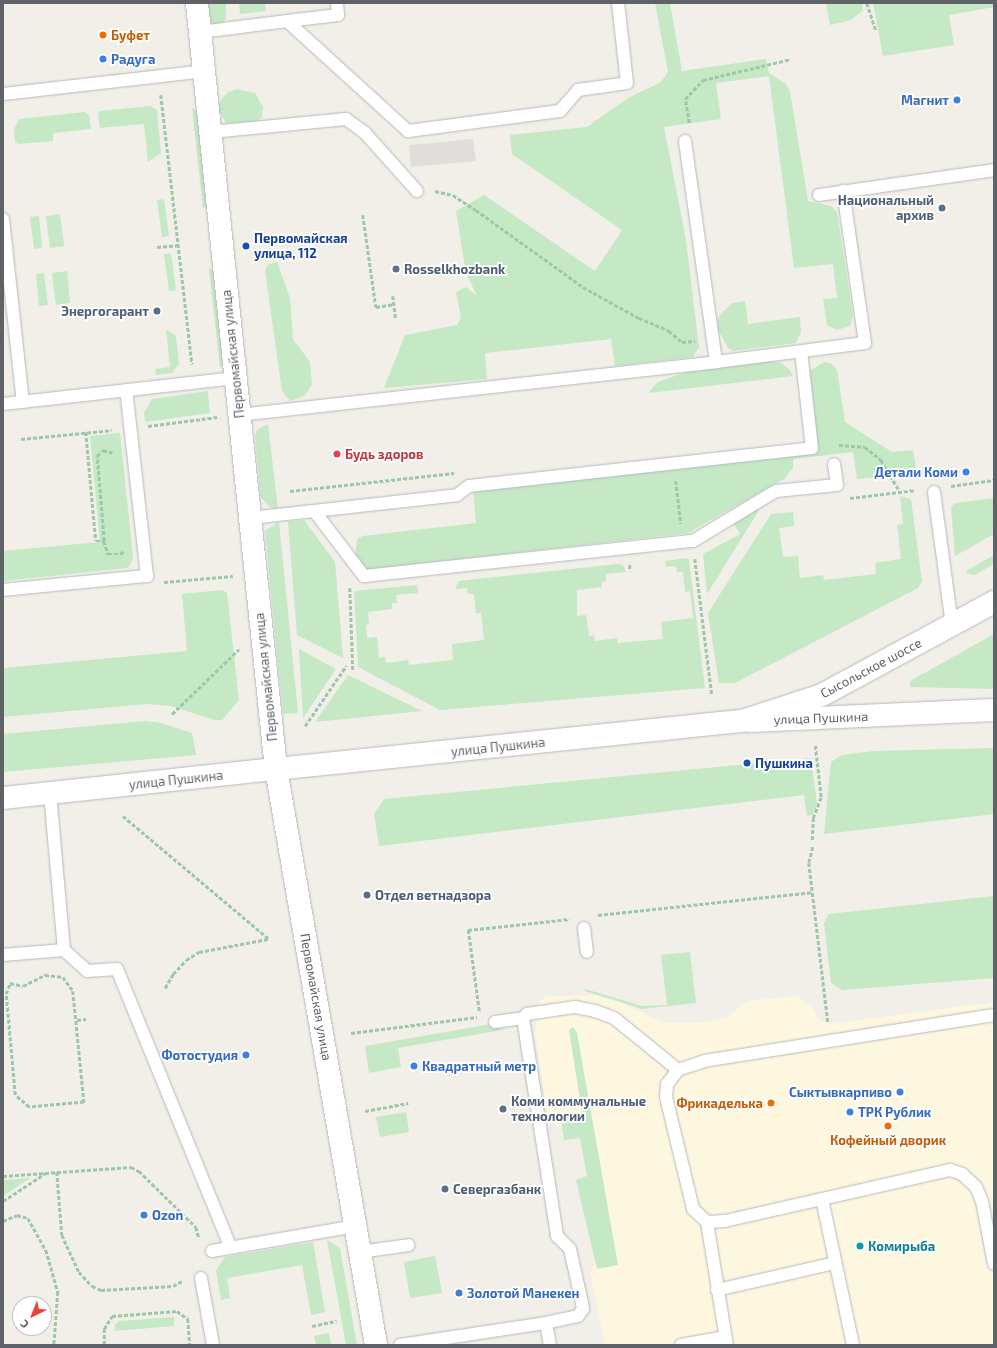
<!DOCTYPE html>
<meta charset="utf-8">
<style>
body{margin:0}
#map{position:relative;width:997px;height:1348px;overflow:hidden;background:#f1efe8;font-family:"Exo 2",sans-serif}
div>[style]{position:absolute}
.commercial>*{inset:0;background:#fef7e0}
.industrial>*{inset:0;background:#e0deda}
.green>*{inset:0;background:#c5e8c5}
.path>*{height:2.5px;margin-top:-1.25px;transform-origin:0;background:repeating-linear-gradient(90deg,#9cc7a9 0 4px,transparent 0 6px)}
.roads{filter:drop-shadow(0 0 1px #b5b8bc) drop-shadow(0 0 1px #b5b8bc)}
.service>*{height:12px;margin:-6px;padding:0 6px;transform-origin:6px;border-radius:6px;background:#fff}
.minor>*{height:22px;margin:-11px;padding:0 11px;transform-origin:11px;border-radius:11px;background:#fff}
.tertiary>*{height:22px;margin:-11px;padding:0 11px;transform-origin:11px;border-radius:11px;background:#fff}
.secondary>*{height:22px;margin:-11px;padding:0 11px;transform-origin:11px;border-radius:11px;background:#fff}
.dots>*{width:11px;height:11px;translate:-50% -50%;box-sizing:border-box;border:2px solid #fff;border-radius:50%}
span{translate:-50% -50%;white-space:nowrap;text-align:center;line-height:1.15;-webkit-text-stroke:3.5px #fff;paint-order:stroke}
.food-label{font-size:13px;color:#c56008;font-weight:700}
.left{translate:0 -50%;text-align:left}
.right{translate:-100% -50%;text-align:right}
.shop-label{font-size:13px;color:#366cbe;font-weight:700}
.service-label{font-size:13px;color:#4e5e75;font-weight:700}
.transit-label{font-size:13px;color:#164399;font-weight:700}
.street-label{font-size:13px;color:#5f6368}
.health-label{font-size:13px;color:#be3a42;font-weight:700}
.culture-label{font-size:13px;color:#0d838f;font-weight:700}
.frame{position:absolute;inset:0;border:4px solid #5f6368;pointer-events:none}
.north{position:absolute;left:12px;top:1296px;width:40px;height:40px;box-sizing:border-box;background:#fff;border:1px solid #bfc1c3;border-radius:50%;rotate:223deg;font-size:11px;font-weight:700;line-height:16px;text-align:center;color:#5f6368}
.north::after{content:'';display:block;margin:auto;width:14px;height:18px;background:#ea4335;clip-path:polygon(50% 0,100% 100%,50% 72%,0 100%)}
</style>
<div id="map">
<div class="commercial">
<i style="clip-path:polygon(593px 995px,618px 1001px,664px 1023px,708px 1022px,727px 1017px,748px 1001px,797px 996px,813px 1007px,819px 1020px,831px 1024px,994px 1002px,994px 1345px,605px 1345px,590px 1272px,594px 1265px,605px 1260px,590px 1141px,553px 1124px,548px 1116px,535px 1034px,537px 1007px,542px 999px,549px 996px)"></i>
</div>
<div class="industrial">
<i style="clip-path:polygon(473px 139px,476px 161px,411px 167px,409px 145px)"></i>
</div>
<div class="green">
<i style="clip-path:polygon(205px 3px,226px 3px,226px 19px,222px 24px,213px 24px,207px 16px)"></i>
<i style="clip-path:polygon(239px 3px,265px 3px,266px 11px,240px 14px)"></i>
<i style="clip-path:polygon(655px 3px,670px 3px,682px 71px,766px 59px,769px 73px,786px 84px,790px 91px,808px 201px,831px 206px,837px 212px,853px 316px,850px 326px,837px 330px,827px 325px,823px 299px,837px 298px,833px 264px,794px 268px,769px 76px,716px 83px,721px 119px,664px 127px,686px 240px,699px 347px,693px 357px,615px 366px,611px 339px,485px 353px,487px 379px,384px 388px,405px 335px,457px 325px,461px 318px,456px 292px,466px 287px,477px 296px,466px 273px,456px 211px,484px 195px,595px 271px,622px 230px,512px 154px,510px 135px,587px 127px,628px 98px,661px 82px,668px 72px)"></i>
<i style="clip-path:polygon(826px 3px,862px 3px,863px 10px,851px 20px,830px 25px)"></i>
<i style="clip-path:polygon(873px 3px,994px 3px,994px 7px,949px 15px,954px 45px,883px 56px)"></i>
<i style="clip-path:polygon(237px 89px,255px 93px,263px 107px,262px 117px,255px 122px,226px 123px,218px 109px,221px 100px,228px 92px)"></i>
<i style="clip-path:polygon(150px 106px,157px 110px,161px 153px,148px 162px,144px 124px,100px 128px,98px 114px,100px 111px)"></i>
<i style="clip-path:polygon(192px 108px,200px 112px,207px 207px,203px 208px)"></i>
<i style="clip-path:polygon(85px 112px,89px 115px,91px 129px,53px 133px,53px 141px,19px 144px,15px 142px,14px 129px,19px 119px)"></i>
<i style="clip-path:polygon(164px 199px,169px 236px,162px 237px,157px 200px)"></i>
<i style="clip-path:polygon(60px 214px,64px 246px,50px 248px,46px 216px)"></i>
<i style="clip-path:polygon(39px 216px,42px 248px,34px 249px,30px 217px)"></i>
<i style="clip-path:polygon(171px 253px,176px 290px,169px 291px,164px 254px)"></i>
<i style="clip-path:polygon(277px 262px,290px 298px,293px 339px,310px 362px,312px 385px,304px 396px,290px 401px,282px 391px,265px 271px,267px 265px)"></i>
<i style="clip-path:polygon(209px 269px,214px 270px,223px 365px,220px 367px)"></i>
<i style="clip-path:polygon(67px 271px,70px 303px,56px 305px,52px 273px)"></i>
<i style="clip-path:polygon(44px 273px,48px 305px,39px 306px,36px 274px)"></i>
<i style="clip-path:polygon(745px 301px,748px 324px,800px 317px,801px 332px,796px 343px,733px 351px,728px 348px,717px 327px,719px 316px,732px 303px)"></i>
<i style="clip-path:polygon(166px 329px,176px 336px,179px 364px,172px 373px,156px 375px,155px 369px,170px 367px)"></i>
<i style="clip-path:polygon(771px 361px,781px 363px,790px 370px,793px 376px,648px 393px,658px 382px,689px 371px)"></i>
<i style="clip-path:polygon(824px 362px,830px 363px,837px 369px,845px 422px,892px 452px,913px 450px,917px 474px,857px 479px,853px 452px,793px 459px,793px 468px,784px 479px,688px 533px,367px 570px,355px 557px,357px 539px,363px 536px,476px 523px,473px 491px,818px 446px,810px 371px)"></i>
<i style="clip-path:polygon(208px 391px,210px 413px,145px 422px,144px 413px,152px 399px)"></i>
<i style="clip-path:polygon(268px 424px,278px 509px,270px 507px,261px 498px,255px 437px,257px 430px)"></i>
<i style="clip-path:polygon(120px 433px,133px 557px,130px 565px,127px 568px,3px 581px,3px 551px,100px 542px,90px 436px)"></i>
<i style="clip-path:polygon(900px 496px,911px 499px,922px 581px,918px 588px,735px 683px,719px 683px,708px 613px,771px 514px,793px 512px,794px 526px,779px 528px,783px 557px,798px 556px,800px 578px,823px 575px,824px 580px,876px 574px,875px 563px,901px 559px,897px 525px,903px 524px)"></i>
<i style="clip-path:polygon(994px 498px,994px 534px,955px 556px,951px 507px,955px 503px)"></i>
<i style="clip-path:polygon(761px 507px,707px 594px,703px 554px,740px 534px,734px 524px)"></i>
<i style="clip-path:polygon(304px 520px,335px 562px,343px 658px,297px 635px,288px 522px)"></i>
<i style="clip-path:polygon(279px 522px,298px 713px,283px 714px,265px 531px)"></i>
<i style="clip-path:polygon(994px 555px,994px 564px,974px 575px,967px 573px,966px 571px)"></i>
<i style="clip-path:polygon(687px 558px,689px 560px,705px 688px,440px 710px,358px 667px,354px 591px,417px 585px,418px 593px,396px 595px,397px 603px,392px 603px,392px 609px,368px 612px,369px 624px,366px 625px,367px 638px,377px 637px,379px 658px,385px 657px,386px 663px,408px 660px,409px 665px,453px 660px,452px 644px,484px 640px,481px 613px,476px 613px,474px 594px,468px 594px,467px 588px,455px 589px,459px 581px,618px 564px,623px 565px,626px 572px,606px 574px,606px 581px,601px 582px,602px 587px,577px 590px,577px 616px,586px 615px,589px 636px,594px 635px,595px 641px,617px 638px,618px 643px,663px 639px,661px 622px,693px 618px,690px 591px,685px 592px,683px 572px,677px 572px,676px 566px,666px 567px,665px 561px)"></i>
<i style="clip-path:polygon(222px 590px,227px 593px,239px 700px,222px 720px,215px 720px,171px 706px,147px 704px,3px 717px,3px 668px,187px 651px,182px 594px)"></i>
<i style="clip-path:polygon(994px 634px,994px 689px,910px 687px,910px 681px)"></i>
<i style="clip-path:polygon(299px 649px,336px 669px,303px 718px)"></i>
<i style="clip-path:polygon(348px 675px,422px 711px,315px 722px)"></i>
<i style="clip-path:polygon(145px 721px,161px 723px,192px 733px,196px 755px,3px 772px,3px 734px)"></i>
<i style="clip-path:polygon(994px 748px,994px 814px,824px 834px,831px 762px,842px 755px,873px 751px)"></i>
<i style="clip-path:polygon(811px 758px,817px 804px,812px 815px,807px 816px,804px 795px,379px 846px,374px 814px,384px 799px)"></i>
<i style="clip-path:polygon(994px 896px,994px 978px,842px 990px,831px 983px,824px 923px,829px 914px)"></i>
<i style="clip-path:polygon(690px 952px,696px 1003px,642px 1009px,585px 991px,585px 989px,642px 1006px,667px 1005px,661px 955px)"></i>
<i style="clip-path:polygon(492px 1024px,502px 1030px,398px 1048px,401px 1067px,369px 1073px,365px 1046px)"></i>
<i style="clip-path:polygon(573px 1027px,577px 1033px,618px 1265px,597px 1269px,576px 1180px,587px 1176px,580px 1138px,564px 1140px,560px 1115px,582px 1112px,569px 1030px)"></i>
<i style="clip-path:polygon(406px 1112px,409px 1132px,380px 1137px,376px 1117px)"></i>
<i style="clip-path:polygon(29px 1178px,29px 1179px,3px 1196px,3px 1180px)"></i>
<i style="clip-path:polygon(327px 1240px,340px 1248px,357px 1345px,346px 1345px)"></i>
<i style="clip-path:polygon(313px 1242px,325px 1312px,311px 1315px,302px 1265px,227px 1278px,230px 1298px,221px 1300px,216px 1270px,225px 1257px)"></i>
<i style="clip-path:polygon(435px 1256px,442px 1293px,410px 1298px,404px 1262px)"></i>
<i style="clip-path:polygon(174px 1317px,174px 1326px,115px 1331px,115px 1325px,119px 1321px)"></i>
<i style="clip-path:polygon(329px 1333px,331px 1345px,316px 1345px,314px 1336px)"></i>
</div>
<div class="path">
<i style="left:867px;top:3px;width:29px;rotate:72deg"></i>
<i style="left:161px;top:95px;width:271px;rotate:83.4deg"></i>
<i style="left:689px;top:123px;width:24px;rotate:-99deg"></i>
<i style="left:685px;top:99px;width:26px;rotate:-47deg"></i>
<i style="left:703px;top:80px;width:90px;rotate:-13.4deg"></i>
<i style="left:435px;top:191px;width:18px;rotate:13deg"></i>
<i style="left:453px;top:195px;width:27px;rotate:33deg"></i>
<i style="left:476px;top:210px;width:132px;rotate:35.7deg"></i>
<i style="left:583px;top:287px;width:64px;rotate:29deg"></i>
<i style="left:639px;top:318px;width:33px;rotate:23deg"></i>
<i style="left:669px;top:331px;width:17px;rotate:40deg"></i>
<i style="left:682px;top:342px;width:13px;rotate:-4deg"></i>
<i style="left:363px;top:215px;width:93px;rotate:82deg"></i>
<i style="left:376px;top:307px;width:18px;rotate:-9deg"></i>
<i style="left:157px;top:247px;width:21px;rotate:-5deg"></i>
<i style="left:393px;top:296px;width:23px;rotate:83deg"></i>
<i style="left:148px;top:426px;width:70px;rotate:-7.4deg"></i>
<i style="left:86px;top:432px;width:109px;rotate:84.8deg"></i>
<i style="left:96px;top:541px;width:8px"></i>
<i style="left:104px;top:541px;width:85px;rotate:-94.7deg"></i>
<i style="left:97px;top:456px;width:8px;rotate:-45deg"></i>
<i style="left:103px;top:450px;width:11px;rotate:15deg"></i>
<i style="left:21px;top:439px;width:91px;rotate:-5.6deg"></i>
<i style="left:839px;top:445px;width:26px;rotate:4deg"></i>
<i style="left:865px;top:447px;width:21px;rotate:39deg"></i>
<i style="left:881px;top:460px;width:37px;rotate:59deg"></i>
<i style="left:676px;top:481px;width:43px;rotate:83.4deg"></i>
<i style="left:951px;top:486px;width:43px;rotate:-7.9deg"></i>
<i style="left:290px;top:491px;width:165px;rotate:-6.3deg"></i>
<i style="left:850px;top:498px;width:66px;rotate:-6.9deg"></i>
<i style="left:104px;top:541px;width:14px;rotate:73deg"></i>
<i style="left:108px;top:554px;width:12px"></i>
<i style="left:120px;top:554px;width:5px;rotate:-37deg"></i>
<i style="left:695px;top:559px;width:137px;rotate:82.9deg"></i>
<i style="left:630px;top:565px;width:6px;rotate:90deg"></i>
<i style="left:164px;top:582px;width:69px;rotate:-5deg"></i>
<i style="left:350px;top:588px;width:82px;rotate:87.9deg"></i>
<i style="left:172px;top:714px;width:93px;rotate:-44.1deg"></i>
<i style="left:305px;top:726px;width:73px;rotate:-55.7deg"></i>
<i style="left:123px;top:816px;width:191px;rotate:40.1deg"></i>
<i style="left:812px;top:840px;width:22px;rotate:-87deg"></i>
<i style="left:813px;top:818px;width:22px;rotate:-69deg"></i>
<i style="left:821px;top:797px;width:52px;rotate:-96.6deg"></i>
<i style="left:813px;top:847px;width:16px;rotate:104deg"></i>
<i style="left:809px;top:863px;width:161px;rotate:83.2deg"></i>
<i style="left:598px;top:915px;width:215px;rotate:-6.1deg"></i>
<i style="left:45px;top:975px;width:18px;rotate:6deg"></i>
<i style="left:63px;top:977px;width:17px;rotate:54deg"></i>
<i style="left:73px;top:991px;width:112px;rotate:84.3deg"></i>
<i style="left:84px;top:1102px;width:55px;rotate:174.8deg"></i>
<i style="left:29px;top:1107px;width:18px;rotate:-139deg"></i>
<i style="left:15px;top:1095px;width:101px;rotate:-95.1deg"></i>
<i style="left:6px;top:994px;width:12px;rotate:-70deg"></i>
<i style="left:10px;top:983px;width:13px;rotate:13deg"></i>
<i style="left:23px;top:986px;width:25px;rotate:-27deg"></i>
<i style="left:165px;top:988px;width:16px;rotate:-60deg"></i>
<i style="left:173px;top:974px;width:19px;rotate:-47deg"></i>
<i style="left:186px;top:960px;width:15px;rotate:-32deg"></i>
<i style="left:199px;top:952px;width:70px;rotate:-10.7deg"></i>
<i style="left:479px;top:1011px;width:82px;rotate:-97.7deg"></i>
<i style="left:468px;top:930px;width:102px;rotate:-6.2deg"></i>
<i style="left:77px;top:1020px;width:9px;rotate:-6deg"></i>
<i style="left:351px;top:1033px;width:127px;rotate:-7.2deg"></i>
<i style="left:365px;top:1111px;width:44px;rotate:-10.5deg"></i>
<i style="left:57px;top:1172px;width:63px;rotate:85.5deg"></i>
<i style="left:62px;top:1235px;width:41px;rotate:65.3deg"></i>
<i style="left:79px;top:1272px;width:19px;rotate:47deg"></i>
<i style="left:92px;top:1286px;width:10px;rotate:24deg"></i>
<i style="left:101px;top:1290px;width:72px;rotate:-3.2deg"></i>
<i style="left:173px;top:1286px;width:10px;rotate:-29deg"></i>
<i style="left:3px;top:1176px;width:128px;rotate:-4deg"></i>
<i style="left:131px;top:1167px;width:9px;rotate:27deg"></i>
<i style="left:139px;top:1171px;width:80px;rotate:44.5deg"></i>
<i style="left:196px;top:1227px;width:11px;rotate:75deg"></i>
<i style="left:3px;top:1201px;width:51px;rotate:-33.1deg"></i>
<i style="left:3px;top:1221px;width:15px;rotate:-23deg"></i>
<i style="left:17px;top:1215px;width:11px;rotate:15deg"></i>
<i style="left:28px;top:1218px;width:37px;rotate:61deg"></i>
<i style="left:46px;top:1250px;width:44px;rotate:74.1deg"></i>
<i style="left:58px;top:1292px;width:53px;rotate:94.3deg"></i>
<i style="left:312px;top:1326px;width:25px;rotate:-12deg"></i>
<i style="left:104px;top:1345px;width:16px;rotate:-90deg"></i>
<i style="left:104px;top:1329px;width:15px;rotate:-58deg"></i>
<i style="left:112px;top:1316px;width:65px;rotate:-4.4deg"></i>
<i style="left:177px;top:1311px;width:14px;rotate:36deg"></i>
<i style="left:188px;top:1319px;width:26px;rotate:86deg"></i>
</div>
<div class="roads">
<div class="service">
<i style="left:337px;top:3px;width:12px;rotate:85deg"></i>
<i style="left:338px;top:15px;width:51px;rotate:173.3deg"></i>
<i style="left:287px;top:21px;width:164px;rotate:42.3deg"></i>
<i style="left:408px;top:131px;width:153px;rotate:-7.5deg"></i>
<i style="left:560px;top:111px;width:28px;rotate:-49deg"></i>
<i style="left:578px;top:90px;width:49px;rotate:-8.1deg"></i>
<i style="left:627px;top:83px;width:81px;rotate:-96.4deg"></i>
<i style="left:200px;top:32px;width:88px;rotate:-7.2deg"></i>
<i style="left:3px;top:94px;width:202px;rotate:-6.5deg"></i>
<i style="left:211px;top:132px;width:136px;rotate:-5.5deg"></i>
<i style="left:346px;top:119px;width:24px;rotate:36deg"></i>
<i style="left:365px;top:133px;width:78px;rotate:48.1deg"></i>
<i style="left:685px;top:141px;width:223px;rotate:82deg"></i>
<i style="left:819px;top:195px;width:177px;rotate:-8.1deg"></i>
<i style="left:3px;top:219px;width:184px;rotate:83.8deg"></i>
<i style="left:3px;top:404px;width:234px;rotate:-6.4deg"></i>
<i style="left:239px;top:415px;width:480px;rotate:-6.3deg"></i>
<i style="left:716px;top:362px;width:150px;rotate:-7.3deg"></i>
<i style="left:865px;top:343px;width:154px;rotate:-98.2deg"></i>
<i style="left:934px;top:492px;width:134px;rotate:82.3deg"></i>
<i style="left:315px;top:512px;width:81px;rotate:52.6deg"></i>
<i style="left:364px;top:576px;width:331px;rotate:-6.1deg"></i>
<i style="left:693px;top:541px;width:97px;rotate:-31.1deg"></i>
<i style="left:776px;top:491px;width:61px;rotate:-5.6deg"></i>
<i style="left:837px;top:485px;width:21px;rotate:-98deg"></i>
<i style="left:250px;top:518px;width:208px;rotate:-6.3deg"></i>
<i style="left:457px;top:495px;width:15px;rotate:-37deg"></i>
<i style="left:469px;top:486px;width:345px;rotate:-6.3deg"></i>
<i style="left:812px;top:448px;width:97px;rotate:-96.5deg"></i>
<i style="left:3px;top:590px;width:145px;rotate:-5.6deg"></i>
<i style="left:147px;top:576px;width:187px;rotate:-96.4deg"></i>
<i style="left:584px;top:928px;width:24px;rotate:83deg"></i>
<i style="left:64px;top:950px;width:31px;rotate:42deg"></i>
<i style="left:87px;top:971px;width:30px;rotate:-4deg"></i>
<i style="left:117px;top:969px;width:301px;rotate:67.8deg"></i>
<i style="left:3px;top:955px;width:61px;rotate:-4.7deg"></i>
<i style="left:64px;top:950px;width:158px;rotate:-95.1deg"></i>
<i style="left:994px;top:1015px;width:293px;rotate:171deg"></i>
<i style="left:705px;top:1061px;width:28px;rotate:162deg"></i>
<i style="left:678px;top:1070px;width:18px;rotate:128deg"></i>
<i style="left:667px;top:1084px;width:13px;rotate:94deg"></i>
<i style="left:666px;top:1097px;width:115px;rotate:76.4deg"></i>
<i style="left:693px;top:1209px;width:19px;rotate:43deg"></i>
<i style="left:707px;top:1222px;width:18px;rotate:-3deg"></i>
<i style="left:725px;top:1221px;width:231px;rotate:-12.8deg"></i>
<i style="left:950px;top:1170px;width:13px;rotate:18deg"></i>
<i style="left:962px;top:1174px;width:19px;rotate:43deg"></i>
<i style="left:976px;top:1187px;width:15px;rotate:67deg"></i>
<i style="left:982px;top:1201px;width:64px;rotate:79.2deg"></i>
<i style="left:523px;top:1018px;width:6px;rotate:-45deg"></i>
<i style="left:527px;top:1014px;width:49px;rotate:-8.3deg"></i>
<i style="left:575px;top:1007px;width:20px;rotate:11deg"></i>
<i style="left:595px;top:1011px;width:20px;rotate:20deg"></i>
<i style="left:614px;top:1018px;width:82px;rotate:39.1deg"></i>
<i style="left:495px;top:1022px;width:28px;rotate:-8deg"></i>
<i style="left:523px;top:1018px;width:221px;rotate:81.1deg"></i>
<i style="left:557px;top:1236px;width:18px;rotate:45deg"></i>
<i style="left:570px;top:1249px;width:55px;rotate:77.5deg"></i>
<i style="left:582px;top:1303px;width:6px;rotate:81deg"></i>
<i style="left:583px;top:1309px;width:9px;rotate:126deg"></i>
<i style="left:578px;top:1316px;width:33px;rotate:168deg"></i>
<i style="left:546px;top:1323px;width:22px;rotate:80deg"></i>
<i style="left:822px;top:1199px;width:149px;rotate:78deg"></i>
<i style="left:707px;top:1222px;width:125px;rotate:80.8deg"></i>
<i style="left:212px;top:1251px;width:145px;rotate:-9.9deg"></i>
<i style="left:360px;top:1252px;width:49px;rotate:-8.1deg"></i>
<i style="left:201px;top:1278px;width:68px;rotate:79.8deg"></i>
<i style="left:717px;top:1290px;width:121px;rotate:-12.9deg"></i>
<i style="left:400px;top:1345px;width:148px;rotate:-8.6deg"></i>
<i style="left:681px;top:1345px;width:45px;rotate:-10.3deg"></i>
</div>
<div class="minor">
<i style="left:751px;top:721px;width:243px;rotate:-2.6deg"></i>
</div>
<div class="tertiary">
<i style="left:3px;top:798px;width:275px;rotate:-6.1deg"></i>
<i style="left:276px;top:769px;width:770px;rotate:-95.89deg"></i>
</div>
<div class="secondary">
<i style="left:376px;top:1345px;width:585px;rotate:-99.85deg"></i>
<i style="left:276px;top:769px;width:468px;rotate:-5.9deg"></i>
<i style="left:742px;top:721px;width:84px;rotate:-18deg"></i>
<i style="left:822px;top:695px;width:196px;rotate:-28.4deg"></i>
</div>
</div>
<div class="dots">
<i style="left:103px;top:35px;background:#e8710a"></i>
<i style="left:103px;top:59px;background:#3f7fe0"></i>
<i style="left:957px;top:100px;background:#3f7fe0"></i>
<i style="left:942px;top:208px;background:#5c6f8a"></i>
<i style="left:246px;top:246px;background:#1a4fb4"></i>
<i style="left:396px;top:269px;background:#5c6f8a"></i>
<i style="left:157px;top:311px;background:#5c6f8a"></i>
<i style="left:337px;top:454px;background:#e0444e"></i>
<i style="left:966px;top:472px;background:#3f7fe0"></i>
<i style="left:747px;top:763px;background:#1a4fb4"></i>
<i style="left:367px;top:895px;background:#5c6f8a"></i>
<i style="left:246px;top:1055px;background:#3f7fe0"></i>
<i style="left:414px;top:1066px;background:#3f7fe0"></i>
<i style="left:900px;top:1092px;background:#3f7fe0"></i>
<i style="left:771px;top:1103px;background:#e8710a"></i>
<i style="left:503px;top:1109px;background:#5c6f8a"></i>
<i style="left:850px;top:1112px;background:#3f7fe0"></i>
<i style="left:888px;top:1126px;background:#e8710a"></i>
<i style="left:445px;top:1189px;background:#5c6f8a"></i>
<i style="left:144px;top:1215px;background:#3f7fe0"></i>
<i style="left:860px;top:1246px;background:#0f9aa8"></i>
<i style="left:459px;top:1293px;background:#3f7fe0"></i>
</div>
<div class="food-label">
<span class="left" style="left:111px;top:35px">Буфет</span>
<span class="right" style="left:763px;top:1103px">Фрикаделька</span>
<span style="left:888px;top:1140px">Кофейный дворик</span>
</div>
<div class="shop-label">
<span class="left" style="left:111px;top:59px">Радуга</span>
<span class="right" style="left:949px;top:100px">Магнит</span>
<span class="right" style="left:958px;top:472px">Детали Коми</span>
<span class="right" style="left:238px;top:1055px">Фотостудия</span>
<span class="left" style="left:422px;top:1066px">Квадратный метр</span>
<span class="right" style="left:892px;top:1092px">Сыктывкарпиво</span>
<span class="left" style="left:858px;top:1112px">ТРК Рублик</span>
<span class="left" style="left:152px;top:1215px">Ozon</span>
<span class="left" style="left:467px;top:1293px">Золотой Манекен</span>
</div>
<div class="service-label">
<span class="right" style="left:934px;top:208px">Национальный<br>архив</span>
<span class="left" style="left:404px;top:269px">Rosselkhozbank</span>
<span class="right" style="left:149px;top:311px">Энергогарант</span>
<span class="left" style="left:375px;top:895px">Отдел ветнадзора</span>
<span class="left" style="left:511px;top:1109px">Коми коммунальные<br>технологии</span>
<span class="left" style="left:453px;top:1189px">Севергазбанк</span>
</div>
<div class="transit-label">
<span class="left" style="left:254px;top:246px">Первомайская<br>улица, 112</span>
<span class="left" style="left:755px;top:763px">Пушкина</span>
</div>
<div class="street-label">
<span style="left:233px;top:354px;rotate:-96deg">Первомайская улица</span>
<span style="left:871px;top:668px;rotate:-28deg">Сысольское шоссе</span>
<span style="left:266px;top:677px;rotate:-96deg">Первомайская улица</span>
<span style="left:821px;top:718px;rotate:-2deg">улица Пушкина</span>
<span style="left:498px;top:747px;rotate:-6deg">улица Пушкина</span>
<span style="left:176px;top:780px;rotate:-6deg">улица Пушкина</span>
<span style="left:316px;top:997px;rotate:80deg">Первомайская улица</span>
</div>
<div class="health-label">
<span class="left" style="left:345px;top:454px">Будь здоров</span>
</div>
<div class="culture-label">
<span class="left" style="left:868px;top:1246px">Комирыба</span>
</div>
<div class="frame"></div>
<div class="north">С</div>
</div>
